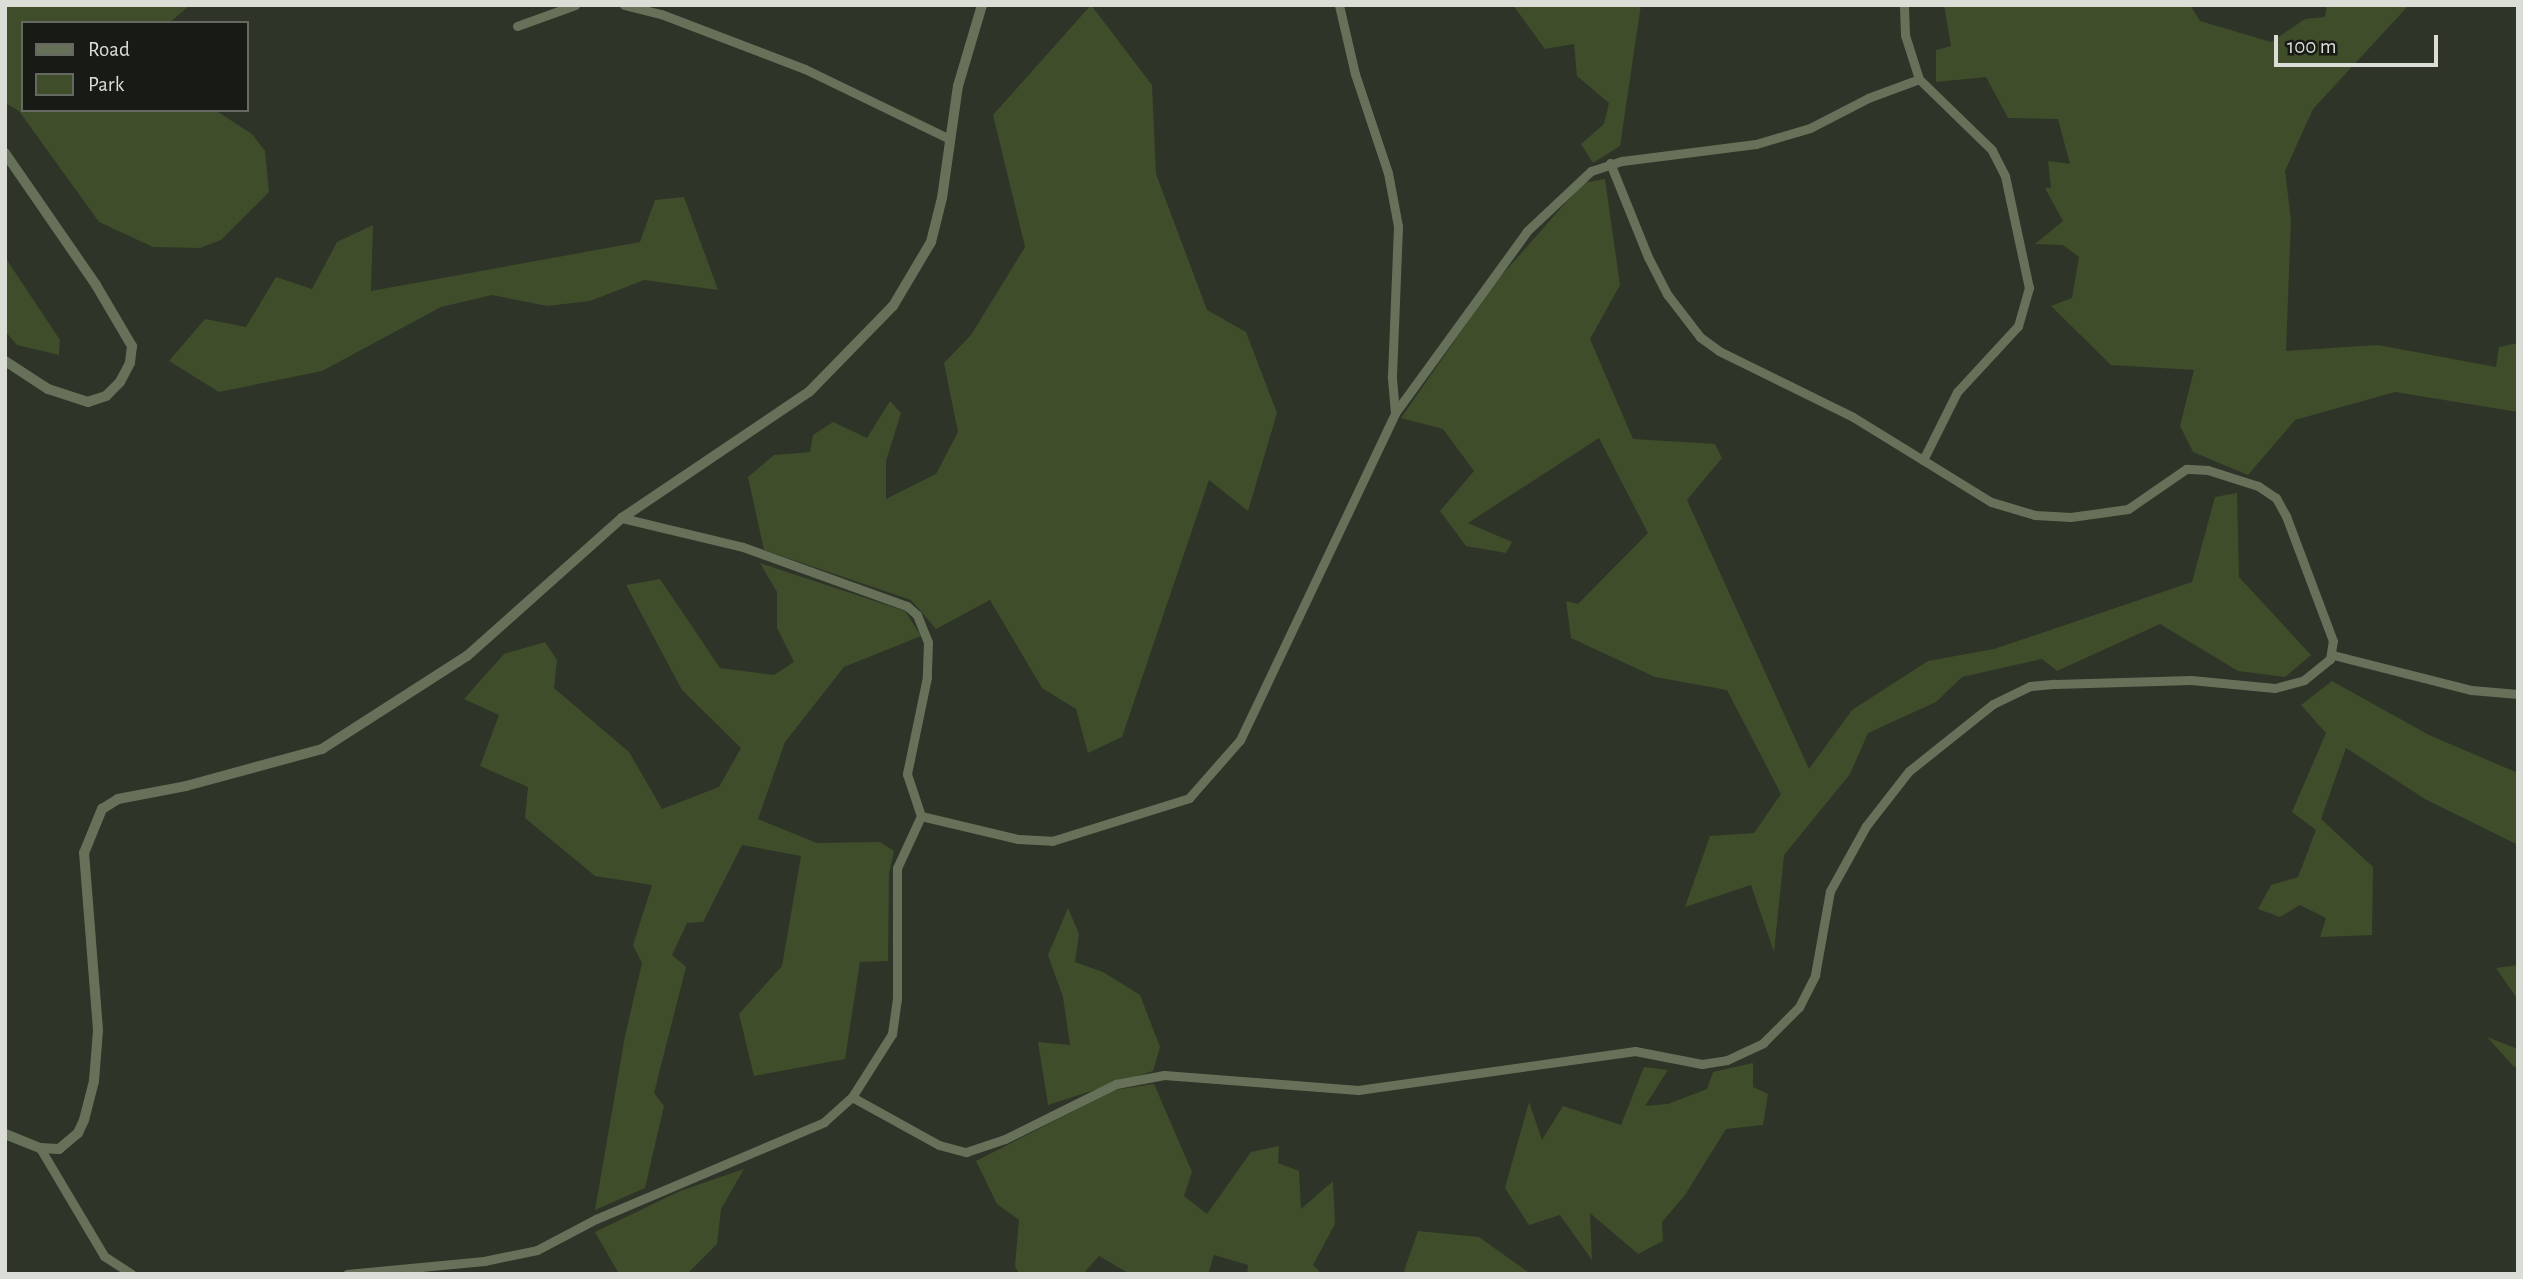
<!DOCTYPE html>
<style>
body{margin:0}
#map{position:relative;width:2523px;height:1279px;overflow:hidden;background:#2e3427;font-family:"Alegreya Sans",sans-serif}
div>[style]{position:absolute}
.green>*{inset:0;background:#3f4d2a}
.minor>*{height:9px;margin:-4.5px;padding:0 4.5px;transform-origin:4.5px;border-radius:4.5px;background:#67715a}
.tertiary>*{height:10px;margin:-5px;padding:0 5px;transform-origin:5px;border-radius:5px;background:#67715a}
span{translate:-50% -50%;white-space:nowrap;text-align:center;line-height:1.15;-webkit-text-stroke:5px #181a15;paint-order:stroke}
.frame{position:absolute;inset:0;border:7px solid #daded6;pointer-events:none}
.legend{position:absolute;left:21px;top:21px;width:228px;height:91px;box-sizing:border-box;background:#181a15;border:2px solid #666862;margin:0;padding:9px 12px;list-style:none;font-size:21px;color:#daded6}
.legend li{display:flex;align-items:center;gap:14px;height:35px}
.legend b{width:35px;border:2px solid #666862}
.scale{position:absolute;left:2274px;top:35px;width:164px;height:32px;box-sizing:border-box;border:4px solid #daded6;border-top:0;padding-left:9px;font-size:21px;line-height:24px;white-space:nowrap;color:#daded6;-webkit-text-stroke:5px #181a15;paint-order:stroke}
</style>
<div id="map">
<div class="green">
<i style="clip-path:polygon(5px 5px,190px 5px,169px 23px,23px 23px,23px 110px,215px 110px,252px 134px,265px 151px,269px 192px,221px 240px,200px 248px,153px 247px,99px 222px,19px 111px,5px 103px)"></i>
<i style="clip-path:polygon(1091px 5px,1152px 85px,1156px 174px,1207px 310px,1246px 332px,1277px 413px,1248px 511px,1209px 480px,1122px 737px,1088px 753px,1076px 709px,1042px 688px,990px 600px,936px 629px,911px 600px,764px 550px,748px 477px,774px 455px,810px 452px,813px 435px,833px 422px,867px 438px,890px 401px,901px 413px,886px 461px,886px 499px,936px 474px,958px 432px,944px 363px,971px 335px,1025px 247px,993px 115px)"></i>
<i style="clip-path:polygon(1513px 5px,1641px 5px,1620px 146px,1593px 163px,1581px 144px,1604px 124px,1609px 103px,1577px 76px,1574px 44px,1545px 49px)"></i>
<i style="clip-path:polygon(1944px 5px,2190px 5px,2200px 21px,2271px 42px,2305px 19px,2325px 17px,2327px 5px,2409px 5px,2313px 109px,2285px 171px,2291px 220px,2286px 351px,2378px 345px,2496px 367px,2499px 347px,2518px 343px,2518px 412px,2395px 392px,2295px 420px,2248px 475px,2193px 452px,2180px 426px,2194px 370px,2111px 365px,2051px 306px,2072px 298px,2079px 257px,2063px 245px,2035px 244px,2063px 221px,2045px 188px,2051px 188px,2048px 161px,2070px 164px,2058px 119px,2008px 118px,1986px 77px,1936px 82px,1936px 50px,1951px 46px)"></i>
<i style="clip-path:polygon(1605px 179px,1620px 285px,1590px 339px,1633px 439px,1715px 444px,1722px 458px,1687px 500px,1809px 769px,1852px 710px,1928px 661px,1994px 649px,2192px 582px,2215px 497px,2237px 493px,2239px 577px,2311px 655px,2285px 677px,2238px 671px,2160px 624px,2057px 671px,2042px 659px,1962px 677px,1936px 702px,1868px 733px,1850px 774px,1784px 855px,1774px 952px,1751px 885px,1685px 907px,1710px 836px,1754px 833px,1781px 794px,1727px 690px,1655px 677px,1571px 638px,1566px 601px,1578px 604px,1648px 533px,1599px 438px,1468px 523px,1512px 542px,1506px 553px,1466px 546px,1440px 511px,1474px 471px,1443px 429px,1401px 418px,1494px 284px,1583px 183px)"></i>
<i style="clip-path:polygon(684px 197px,718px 290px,644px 280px,590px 301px,547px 306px,492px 295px,441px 307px,322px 371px,219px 392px,169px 361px,205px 319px,246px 327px,276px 277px,312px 289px,337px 242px,373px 225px,371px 291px,640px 242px,655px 200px)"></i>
<i style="clip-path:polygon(5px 257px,60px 340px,59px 355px,17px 345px,5px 331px)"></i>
<i style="clip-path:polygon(760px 563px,905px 611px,921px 636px,844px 667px,785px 742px,758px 819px,817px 843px,880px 842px,894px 851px,889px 874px,888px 961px,860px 962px,845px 1059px,754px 1076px,739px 1014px,782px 966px,801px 856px,742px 845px,703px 922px,687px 923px,672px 955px,686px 967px,654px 1093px,664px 1106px,645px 1188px,595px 1210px,625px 1036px,642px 963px,633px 945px,652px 885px,595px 876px,525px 818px,528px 787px,480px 766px,499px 715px,464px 699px,504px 654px,545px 642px,557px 660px,554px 688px,629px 752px,662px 809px,719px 787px,741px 748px,682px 690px,626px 585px,660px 579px,720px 668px,774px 675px,794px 662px,777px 628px,777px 592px)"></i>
<i style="clip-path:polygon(2332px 681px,2429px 735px,2518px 773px,2518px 845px,2425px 799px,2346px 748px,2321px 819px,2373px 867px,2372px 935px,2320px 937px,2326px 918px,2300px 905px,2280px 917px,2258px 909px,2271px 885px,2298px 877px,2316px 830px,2292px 812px,2326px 733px,2301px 705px)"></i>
<i style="clip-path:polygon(1068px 908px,1079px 934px,1075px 962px,1103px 972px,1140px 995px,1160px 1047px,1153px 1071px,1048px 1105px,1038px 1042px,1070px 1045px,1063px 997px,1048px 955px)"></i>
<i style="clip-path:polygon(2518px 965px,2518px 1000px,2496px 968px)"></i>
<i style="clip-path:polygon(2487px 1037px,2518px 1049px,2518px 1067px,2514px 1067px)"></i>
<i style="clip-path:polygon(1753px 1063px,1753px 1087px,1768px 1094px,1763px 1125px,1726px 1129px,1685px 1195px,1662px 1222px,1663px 1241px,1638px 1254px,1590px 1213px,1592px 1260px,1560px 1215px,1529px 1225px,1505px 1188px,1529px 1102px,1542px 1140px,1563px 1106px,1621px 1125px,1644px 1067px,1668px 1070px,1645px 1106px,1668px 1104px,1707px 1089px,1713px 1072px)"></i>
<i style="clip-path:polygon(1154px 1084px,1192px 1172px,1184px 1196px,1207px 1214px,1251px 1152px,1279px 1146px,1278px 1163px,1299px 1171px,1301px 1209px,1333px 1181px,1335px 1224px,1313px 1265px,1322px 1274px,1247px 1274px,1248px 1265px,1214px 1255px,1208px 1274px,1130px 1274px,1099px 1256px,1083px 1274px,1019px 1274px,1015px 1266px,1019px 1220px,997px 1204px,976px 1161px,1114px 1090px)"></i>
<i style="clip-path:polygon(744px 1169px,721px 1209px,717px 1244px,687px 1274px,619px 1274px,595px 1232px,680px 1191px)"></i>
<i style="clip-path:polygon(1418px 1231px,1479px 1237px,1531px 1274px,1403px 1274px)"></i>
</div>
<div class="minor">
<i style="left:624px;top:5px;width:38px;rotate:14deg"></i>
<i style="left:661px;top:14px;width:154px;rotate:20.9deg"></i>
<i style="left:805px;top:69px;width:159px;rotate:25.8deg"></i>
<i style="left:517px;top:26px;width:62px;rotate:-19.9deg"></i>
<i style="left:1610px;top:163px;width:101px;rotate:68deg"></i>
<i style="left:1648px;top:257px;width:42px;rotate:62.8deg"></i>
<i style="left:1667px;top:294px;width:54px;rotate:52.5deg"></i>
<i style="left:1700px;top:337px;width:24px;rotate:36deg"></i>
<i style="left:1719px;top:351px;width:149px;rotate:26.2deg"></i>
<i style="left:1853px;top:417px;width:82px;rotate:31.6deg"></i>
<i style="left:1395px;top:413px;width:225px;rotate:-54deg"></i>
<i style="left:1527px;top:231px;width:88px;rotate:-43.2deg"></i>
<i style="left:1591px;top:171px;width:33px;rotate:-18deg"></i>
<i style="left:1622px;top:161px;width:135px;rotate:-7.2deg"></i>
<i style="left:1756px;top:144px;width:56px;rotate:-16.5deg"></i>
<i style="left:1810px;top:128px;width:65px;rotate:-27.3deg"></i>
<i style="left:1868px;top:98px;width:54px;rotate:-20.4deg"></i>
<i style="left:622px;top:518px;width:124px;rotate:13.5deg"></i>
<i style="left:743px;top:547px;width:174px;rotate:19.8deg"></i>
<i style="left:907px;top:606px;width:13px;rotate:42deg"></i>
<i style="left:917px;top:615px;width:29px;rotate:68deg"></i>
<i style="left:928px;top:642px;width:35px;rotate:92deg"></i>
<i style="left:927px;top:677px;width:99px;rotate:101.7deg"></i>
<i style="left:907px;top:774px;width:44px;rotate:71.6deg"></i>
<i style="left:2333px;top:655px;width:142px;rotate:14.2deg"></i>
<i style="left:2471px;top:690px;width:47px;rotate:4.9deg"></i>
<i style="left:852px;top:1097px;width:99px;rotate:28.9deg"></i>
<i style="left:939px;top:1145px;width:28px;rotate:15deg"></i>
<i style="left:966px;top:1152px;width:41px;rotate:-18.4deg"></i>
<i style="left:1005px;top:1139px;width:124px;rotate:-26.4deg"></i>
<i style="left:1116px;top:1084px;width:49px;rotate:-10.6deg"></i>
<i style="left:1164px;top:1075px;width:195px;rotate:4.4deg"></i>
<i style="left:1358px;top:1090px;width:280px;rotate:-8deg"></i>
<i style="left:1635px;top:1051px;width:68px;rotate:11deg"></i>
<i style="left:1702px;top:1064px;width:25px;rotate:-9deg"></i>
<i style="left:1727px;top:1060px;width:40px;rotate:-25deg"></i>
<i style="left:1763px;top:1043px;width:51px;rotate:-45deg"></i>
<i style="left:1799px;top:1007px;width:36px;rotate:-63deg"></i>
<i style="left:1815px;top:975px;width:85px;rotate:-79.9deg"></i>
<i style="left:1830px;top:891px;width:74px;rotate:-61deg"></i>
<i style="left:1866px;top:826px;width:70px;rotate:-52deg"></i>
<i style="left:1909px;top:771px;width:107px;rotate:-38.6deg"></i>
<i style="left:1993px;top:704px;width:41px;rotate:-25.9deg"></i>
<i style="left:2030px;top:686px;width:25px;rotate:-5deg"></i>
<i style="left:2055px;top:684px;width:136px;rotate:-1.7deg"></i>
<i style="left:2191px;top:680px;width:84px;rotate:5.4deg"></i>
<i style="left:2275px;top:688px;width:30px;rotate:-15deg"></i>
<i style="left:2304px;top:680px;width:33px;rotate:-39deg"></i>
<i style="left:2330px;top:659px;width:18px;rotate:-81deg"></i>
<i style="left:2333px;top:641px;width:134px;rotate:-110.6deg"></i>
<i style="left:2286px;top:516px;width:21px;rotate:-119deg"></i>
<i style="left:2276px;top:498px;width:22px;rotate:-146deg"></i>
<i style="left:2258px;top:486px;width:52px;rotate:-162.3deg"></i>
<i style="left:2208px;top:470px;width:22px;rotate:-177deg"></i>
<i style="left:2186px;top:469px;width:70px;rotate:145.4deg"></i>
<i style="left:2128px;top:509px;width:58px;rotate:172deg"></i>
<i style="left:2071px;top:517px;width:36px;rotate:-177deg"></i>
<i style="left:2035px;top:515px;width:46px;rotate:-163.5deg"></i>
<i style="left:1991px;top:502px;width:80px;rotate:-148.3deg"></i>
<i style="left:1923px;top:460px;width:76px;rotate:-63.4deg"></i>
<i style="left:1957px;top:392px;width:90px;rotate:-47.3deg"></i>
<i style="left:2018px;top:326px;width:40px;rotate:-74deg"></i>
<i style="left:2029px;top:288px;width:115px;rotate:-102.1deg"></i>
<i style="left:2005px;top:176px;width:29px;rotate:-117deg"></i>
<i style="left:1992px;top:150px;width:102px;rotate:-135.8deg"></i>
<i style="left:1919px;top:79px;width:46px;rotate:-107.7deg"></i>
<i style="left:1905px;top:35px;width:30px;rotate:-92deg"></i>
<i style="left:40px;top:1148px;width:126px;rotate:59.3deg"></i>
<i style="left:104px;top:1256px;width:33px;rotate:33deg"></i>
<i style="left:347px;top:1274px;width:138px;rotate:-5.4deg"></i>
<i style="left:484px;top:1261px;width:54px;rotate:-11.7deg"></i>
<i style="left:537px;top:1250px;width:67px;rotate:-27.7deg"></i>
<i style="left:596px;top:1219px;width:248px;rotate:-23deg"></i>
<i style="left:824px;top:1122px;width:38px;rotate:-42deg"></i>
<i style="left:852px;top:1097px;width:75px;rotate:-57.6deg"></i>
<i style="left:892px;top:1034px;width:35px;rotate:-82deg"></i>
<i style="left:897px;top:999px;width:131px;rotate:-90deg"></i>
<i style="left:897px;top:868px;width:57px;rotate:-65.2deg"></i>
<i style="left:921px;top:816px;width:100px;rotate:13.3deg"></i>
<i style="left:1018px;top:839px;width:34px;rotate:3deg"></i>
<i style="left:1052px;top:841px;width:144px;rotate:-17.4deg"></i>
<i style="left:1189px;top:798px;width:77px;rotate:-48.7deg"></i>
<i style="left:1240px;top:740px;width:362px;rotate:-64.6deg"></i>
<i style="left:1395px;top:413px;width:37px;rotate:-95deg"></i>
<i style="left:1392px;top:376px;width:150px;rotate:-87.7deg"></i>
<i style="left:1398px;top:226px;width:54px;rotate:-100.7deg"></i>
<i style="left:1388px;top:173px;width:104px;rotate:-108.4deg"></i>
<i style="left:1355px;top:74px;width:71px;rotate:-103.1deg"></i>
</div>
<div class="tertiary">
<i style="left:5px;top:153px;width:160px;rotate:55.4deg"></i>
<i style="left:96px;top:285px;width:71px;rotate:59.5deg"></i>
<i style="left:132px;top:346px;width:17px;rotate:97deg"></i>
<i style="left:130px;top:363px;width:21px;rotate:118deg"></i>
<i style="left:120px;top:382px;width:20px;rotate:135deg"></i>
<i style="left:106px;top:396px;width:19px;rotate:162deg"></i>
<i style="left:88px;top:402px;width:42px;rotate:-162deg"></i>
<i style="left:48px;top:389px;width:51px;rotate:-146.9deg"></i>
<i style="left:5px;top:1134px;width:38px;rotate:22deg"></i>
<i style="left:40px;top:1148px;width:19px;rotate:3deg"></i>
<i style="left:59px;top:1149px;width:25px;rotate:-40deg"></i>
<i style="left:78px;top:1133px;width:14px;rotate:-65deg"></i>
<i style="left:84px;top:1120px;width:40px;rotate:-75.6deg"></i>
<i style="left:94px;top:1081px;width:51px;rotate:-85.5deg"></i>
<i style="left:98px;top:1030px;width:178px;rotate:-94.5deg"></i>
<i style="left:84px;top:853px;width:48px;rotate:-67.8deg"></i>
<i style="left:102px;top:809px;width:19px;rotate:-32deg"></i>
<i style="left:118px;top:799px;width:69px;rotate:-10.8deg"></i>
<i style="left:186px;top:786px;width:141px;rotate:-15.2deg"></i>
<i style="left:322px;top:749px;width:172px;rotate:-32.7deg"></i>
<i style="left:467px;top:656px;width:208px;rotate:-41.7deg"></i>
<i style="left:622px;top:518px;width:225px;rotate:-34deg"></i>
<i style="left:809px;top:392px;width:120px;rotate:-45.7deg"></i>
<i style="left:893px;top:306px;width:74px;rotate:-59.3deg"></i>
<i style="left:931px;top:242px;width:45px;rotate:-76deg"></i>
<i style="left:942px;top:198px;width:113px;rotate:-81.9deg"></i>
<i style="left:958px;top:86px;width:84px;rotate:-73.5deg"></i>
</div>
<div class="frame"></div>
<ul class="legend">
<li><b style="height:9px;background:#67715a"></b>Road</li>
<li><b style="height:19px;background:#3f4d2a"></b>Park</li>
</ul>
<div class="scale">100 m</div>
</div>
